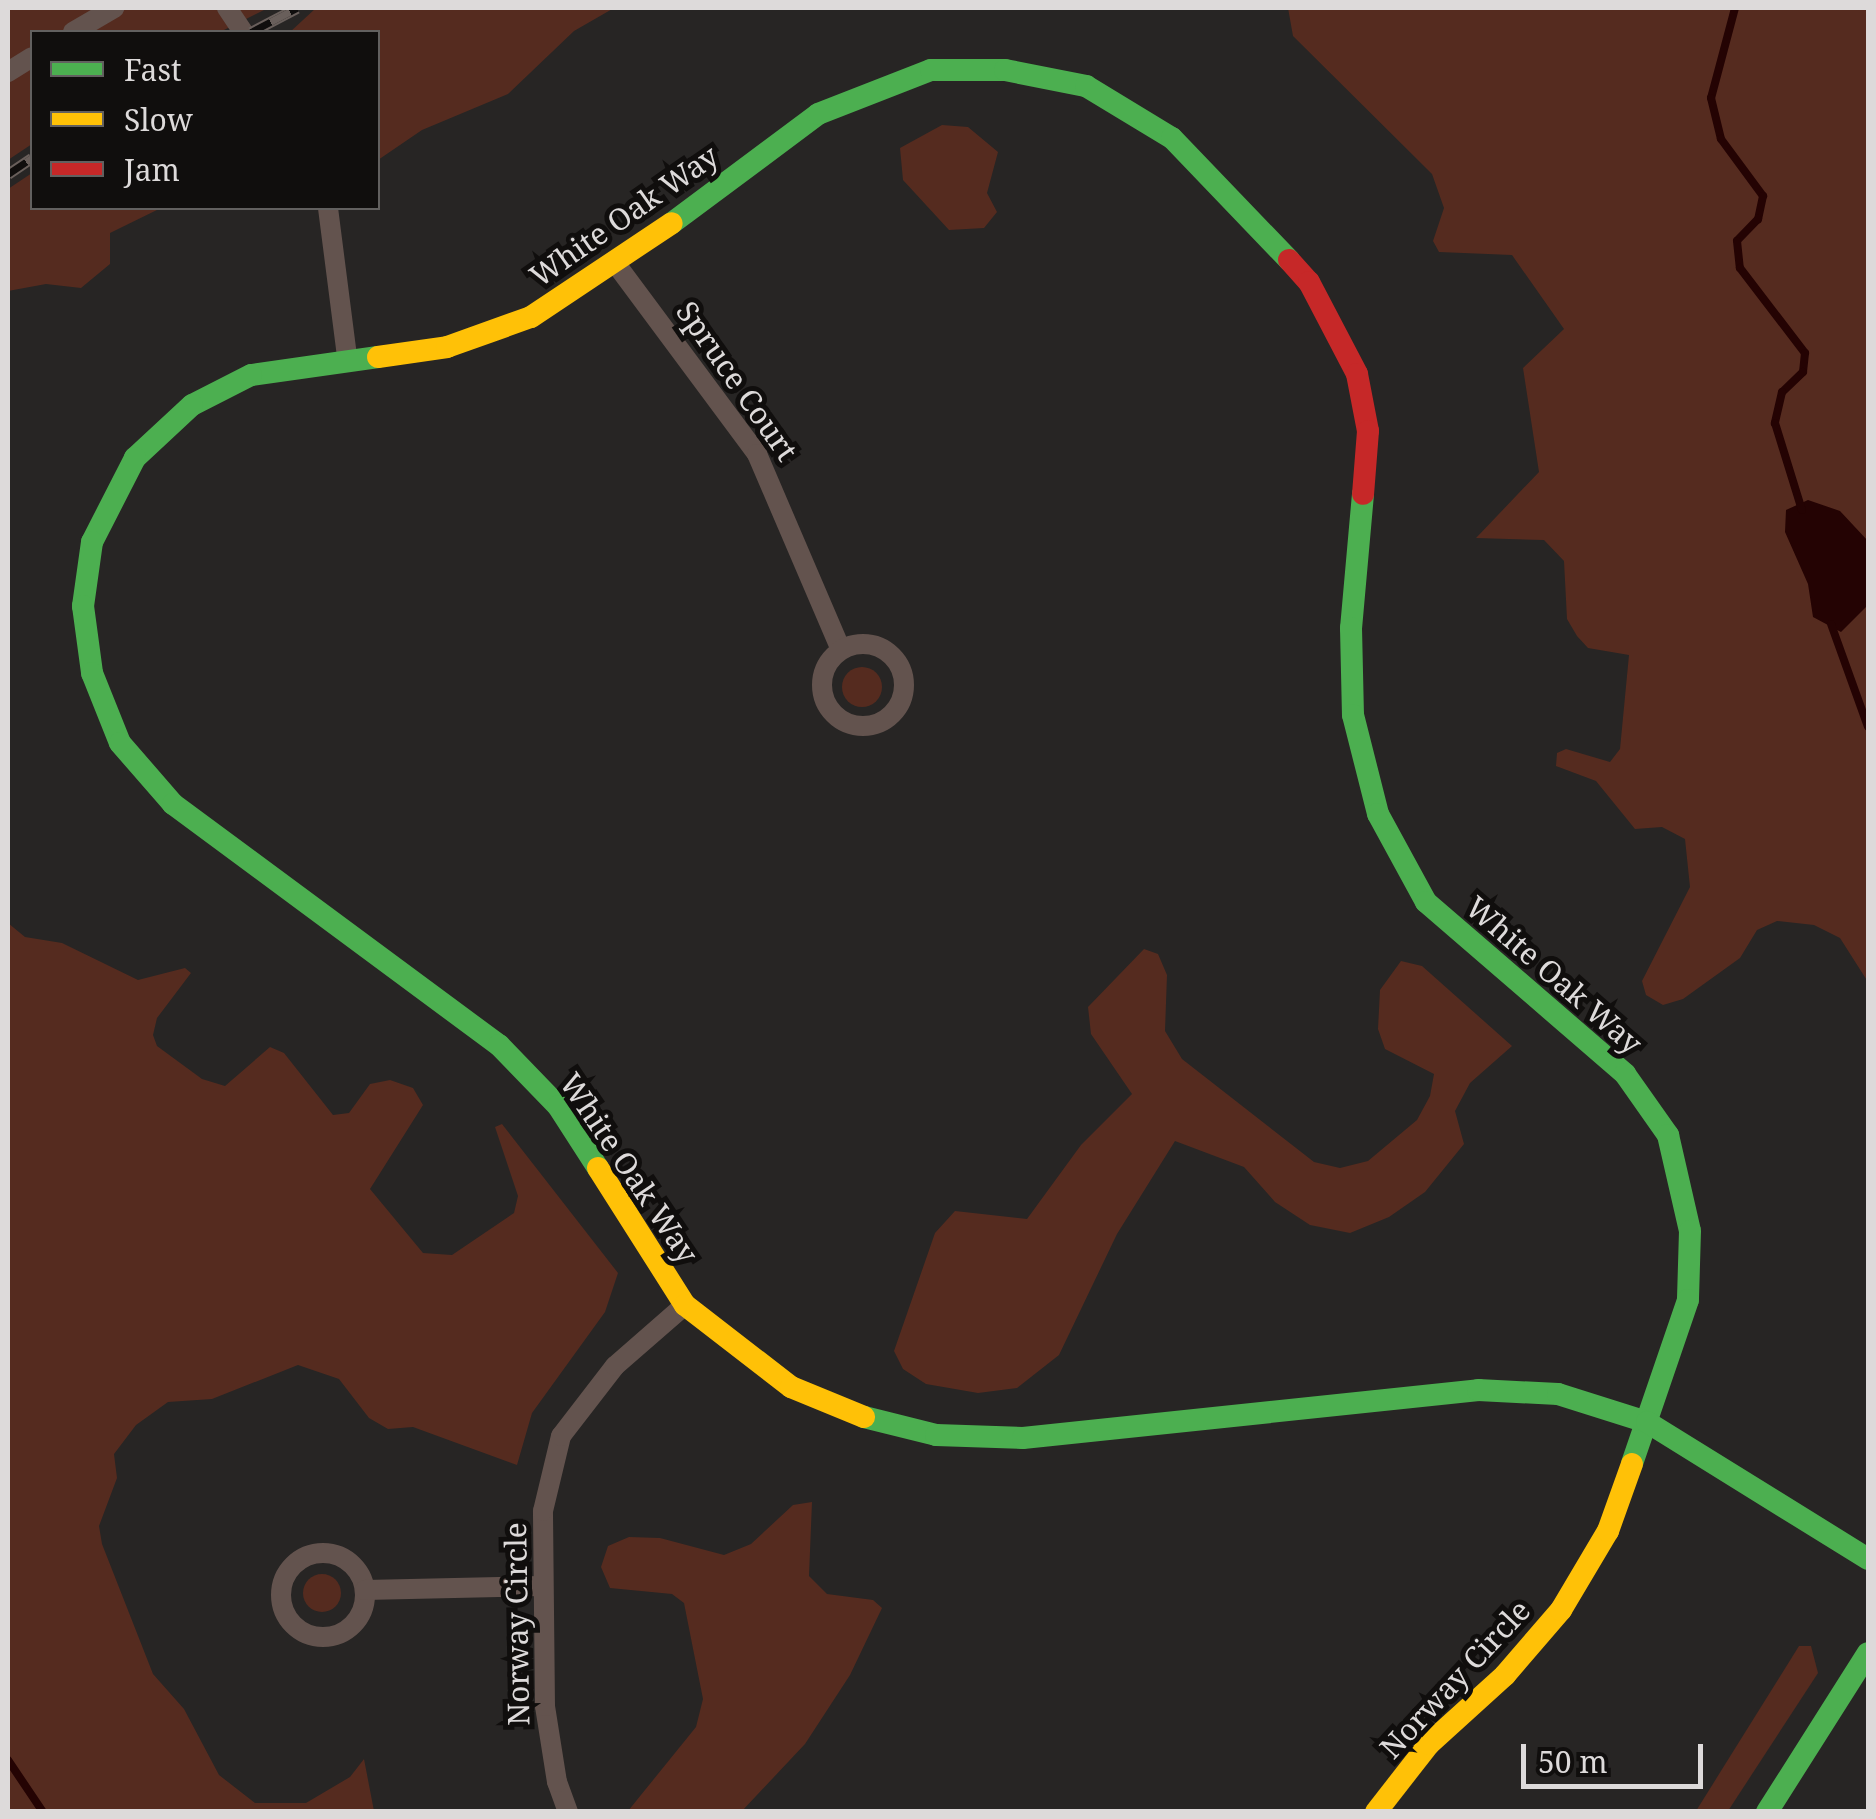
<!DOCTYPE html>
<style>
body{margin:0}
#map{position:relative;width:1876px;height:1819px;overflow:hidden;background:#272524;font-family:"Noto Serif",serif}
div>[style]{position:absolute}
.green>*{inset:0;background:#552b1f}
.round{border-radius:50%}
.water>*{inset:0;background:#240303}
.stream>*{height:8px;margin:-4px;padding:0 4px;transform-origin:4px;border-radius:4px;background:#240303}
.street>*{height:20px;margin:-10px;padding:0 10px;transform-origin:10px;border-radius:10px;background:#63534e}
.street>.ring{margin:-10px;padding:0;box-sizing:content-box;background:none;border:20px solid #63534e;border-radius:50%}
.fast>*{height:22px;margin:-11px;padding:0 11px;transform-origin:11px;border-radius:11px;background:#4caf50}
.slow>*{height:22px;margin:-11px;padding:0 11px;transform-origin:11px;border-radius:11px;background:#ffc107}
.jam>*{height:22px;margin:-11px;padding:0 11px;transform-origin:11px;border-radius:11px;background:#c62828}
.rail>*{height:11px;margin-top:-5.5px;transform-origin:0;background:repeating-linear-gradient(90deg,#100e0d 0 22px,#695f5b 0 44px);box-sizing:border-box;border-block:2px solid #695f5b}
span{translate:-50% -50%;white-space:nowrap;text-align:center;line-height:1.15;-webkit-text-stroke:10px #100e0d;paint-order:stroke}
.street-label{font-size:30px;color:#dddada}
.frame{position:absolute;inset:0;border:10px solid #dddada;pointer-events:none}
.legend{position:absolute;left:30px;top:30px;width:350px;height:180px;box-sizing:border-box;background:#100e0d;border:2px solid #62605f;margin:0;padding:12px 18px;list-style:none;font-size:30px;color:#dddada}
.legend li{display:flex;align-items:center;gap:20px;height:50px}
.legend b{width:50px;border:2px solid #62605f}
.scale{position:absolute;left:1521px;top:1744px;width:182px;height:45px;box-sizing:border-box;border:5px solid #dddada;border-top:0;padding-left:12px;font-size:30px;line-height:35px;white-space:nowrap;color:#dddada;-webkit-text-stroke:8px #100e0d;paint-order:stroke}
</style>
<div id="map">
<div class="green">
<i style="clip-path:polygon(8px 8px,268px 8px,220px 32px,32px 32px,32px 144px,8px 160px)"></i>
<i style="clip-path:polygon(316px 8px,614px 8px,574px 31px,508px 94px,422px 130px,378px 160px,378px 32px,290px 32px)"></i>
<i style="clip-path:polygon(1288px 8px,1868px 8px,1868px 982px,1840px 938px,1814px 925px,1777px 921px,1757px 930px,1740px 958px,1683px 999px,1663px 1005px,1646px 995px,1642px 981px,1690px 887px,1685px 839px,1662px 827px,1635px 829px,1596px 781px,1556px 766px,1557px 753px,1566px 749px,1610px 762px,1620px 749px,1629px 655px,1588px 648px,1577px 636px,1567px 619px,1564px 561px,1544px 540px,1476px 538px,1539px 472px,1523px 368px,1564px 329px,1512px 255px,1439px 252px,1433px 241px,1444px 208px,1432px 174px,1293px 36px)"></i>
<i style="clip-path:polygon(942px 125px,968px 127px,998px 152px,987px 193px,997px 212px,984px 228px,949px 230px,903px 180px,900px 148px)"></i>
<i style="clip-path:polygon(32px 173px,32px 208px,161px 208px,110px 233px,110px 264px,81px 288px,46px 284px,8px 291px,8px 189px)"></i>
<i class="round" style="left:842px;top:667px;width:40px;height:40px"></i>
<i style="clip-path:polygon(8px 923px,25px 937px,62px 943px,138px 980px,185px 968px,191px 973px,157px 1018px,153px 1035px,157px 1046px,202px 1079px,225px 1086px,270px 1047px,284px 1053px,333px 1115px,349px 1113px,370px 1084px,390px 1080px,413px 1088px,423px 1105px,370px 1189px,423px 1253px,452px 1255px,514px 1213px,518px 1196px,495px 1127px,502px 1124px,618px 1273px,605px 1312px,532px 1413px,517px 1465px,413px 1427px,388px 1429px,369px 1418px,339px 1379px,298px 1365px,212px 1399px,168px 1402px,136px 1425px,114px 1454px,117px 1478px,99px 1526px,102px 1544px,153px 1674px,184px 1709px,219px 1775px,255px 1803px,306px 1803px,350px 1777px,364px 1759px,374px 1811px,8px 1811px)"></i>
<i style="clip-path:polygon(1144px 949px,1158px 954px,1167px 975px,1165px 1031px,1182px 1059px,1314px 1162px,1340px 1168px,1368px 1161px,1417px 1120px,1430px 1096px,1434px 1074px,1385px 1049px,1378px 1029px,1380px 990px,1401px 961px,1422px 966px,1512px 1046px,1470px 1083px,1455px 1111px,1464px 1144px,1425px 1192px,1389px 1217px,1350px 1233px,1310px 1225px,1275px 1202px,1244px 1167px,1175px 1141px,1117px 1234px,1059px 1355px,1017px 1388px,978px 1393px,926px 1384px,903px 1369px,894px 1351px,935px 1233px,955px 1211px,1027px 1219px,1081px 1145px,1132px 1094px,1091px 1034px,1088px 1007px)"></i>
<i style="clip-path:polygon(812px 1502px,809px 1576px,827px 1594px,873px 1600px,882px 1608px,850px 1675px,805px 1744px,742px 1811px,628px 1811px,696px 1727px,703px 1699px,684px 1603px,672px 1594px,610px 1588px,601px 1567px,608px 1546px,629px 1537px,660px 1538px,724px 1555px,751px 1544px,793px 1505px)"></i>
<i class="round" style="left:303px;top:1574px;width:38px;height:38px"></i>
<i style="clip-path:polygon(1799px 1646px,1811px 1646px,1818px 1673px,1728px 1811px,1696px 1811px)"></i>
</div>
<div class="water">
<i style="clip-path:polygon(1808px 500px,1840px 511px,1868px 541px,1868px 605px,1841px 632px,1813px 617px,1808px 584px,1785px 532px,1786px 510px)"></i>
</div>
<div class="stream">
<i style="left:1735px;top:8px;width:93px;rotate:104.9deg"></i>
<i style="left:1711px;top:98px;width:42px;rotate:76.3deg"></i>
<i style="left:1721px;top:139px;width:71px;rotate:53.6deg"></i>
<i style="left:1763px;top:196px;width:24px;rotate:102deg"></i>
<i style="left:1758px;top:219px;width:30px;rotate:134deg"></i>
<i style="left:1737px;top:241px;width:27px;rotate:84deg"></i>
<i style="left:1740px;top:268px;width:107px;rotate:52.6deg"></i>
<i style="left:1805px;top:353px;width:19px;rotate:96deg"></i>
<i style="left:1803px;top:372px;width:29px;rotate:136deg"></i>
<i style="left:1782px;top:392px;width:32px;rotate:103deg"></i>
<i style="left:1775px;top:423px;width:91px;rotate:72.8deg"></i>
<i style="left:1831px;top:624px;width:109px;rotate:70.2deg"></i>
<i style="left:8px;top:1760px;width:63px;rotate:56.1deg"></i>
</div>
<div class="street">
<i style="left:227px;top:8px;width:29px;rotate:56deg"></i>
<i style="left:73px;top:32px;width:48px;rotate:-30.3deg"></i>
<i style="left:8px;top:72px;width:28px;rotate:-32deg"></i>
<i style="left:328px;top:208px;width:150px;rotate:82.7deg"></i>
<i style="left:616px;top:264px;width:237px;rotate:53.4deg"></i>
<i style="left:757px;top:454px;width:213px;rotate:66.8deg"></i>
<i class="ring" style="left:822px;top:644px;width:62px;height:62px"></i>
<i class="ring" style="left:281px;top:1553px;width:64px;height:64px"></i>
<i style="left:365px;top:1590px;width:176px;rotate:-1.3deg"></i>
<i style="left:568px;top:1812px;width:32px;rotate:-110deg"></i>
<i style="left:557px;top:1782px;width:77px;rotate:-99deg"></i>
<i style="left:545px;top:1706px;width:195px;rotate:-90.6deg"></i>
<i style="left:543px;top:1511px;width:77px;rotate:-76.5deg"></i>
<i style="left:561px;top:1436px;width:88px;rotate:-52.4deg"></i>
<i style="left:615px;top:1366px;width:93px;rotate:-41.1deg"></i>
</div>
<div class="fast">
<i style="left:672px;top:223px;width:182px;rotate:-36.7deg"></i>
<i style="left:818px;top:114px;width:121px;rotate:-21.3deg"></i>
<i style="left:931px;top:70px;width:74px"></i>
<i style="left:1005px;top:70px;width:83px;rotate:11.2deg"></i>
<i style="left:1086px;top:86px;width:100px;rotate:31.2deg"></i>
<i style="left:1172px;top:138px;width:169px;rotate:46.2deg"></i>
<i style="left:378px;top:357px;width:128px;rotate:171.9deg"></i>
<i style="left:251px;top:375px;width:66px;rotate:153deg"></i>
<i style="left:192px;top:405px;width:78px;rotate:137.1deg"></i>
<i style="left:135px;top:458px;width:94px;rotate:117.1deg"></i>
<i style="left:92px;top:542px;width:65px;rotate:98deg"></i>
<i style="left:83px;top:606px;width:68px;rotate:82.3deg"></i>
<i style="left:92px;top:673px;width:75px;rotate:68.2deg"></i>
<i style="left:120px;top:743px;width:81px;rotate:49deg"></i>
<i style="left:173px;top:804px;width:405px;rotate:36.5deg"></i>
<i style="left:499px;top:1045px;width:85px;rotate:46deg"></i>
<i style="left:558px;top:1106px;width:74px;rotate:57.2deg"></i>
<i style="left:1363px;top:494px;width:135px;rotate:95.1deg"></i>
<i style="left:1351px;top:628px;width:87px;rotate:88.7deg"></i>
<i style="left:1353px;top:715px;width:102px;rotate:75.8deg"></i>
<i style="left:1378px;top:814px;width:100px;rotate:61.4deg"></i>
<i style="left:1426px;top:902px;width:263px;rotate:40.8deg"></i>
<i style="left:1625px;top:1074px;width:75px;rotate:54.8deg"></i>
<i style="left:1668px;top:1135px;width:98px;rotate:77.1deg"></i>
<i style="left:1690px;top:1231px;width:69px;rotate:91.7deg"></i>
<i style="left:1688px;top:1300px;width:173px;rotate:108.9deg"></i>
<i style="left:864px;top:1417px;width:74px;rotate:14deg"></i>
<i style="left:936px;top:1435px;width:87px;rotate:2deg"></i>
<i style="left:1023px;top:1438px;width:458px;rotate:-6deg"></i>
<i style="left:1478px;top:1390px;width:80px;rotate:2.9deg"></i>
<i style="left:1558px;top:1394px;width:93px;rotate:17.5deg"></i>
<i style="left:1647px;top:1422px;width:260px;rotate:31.8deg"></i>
<i style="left:1767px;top:1812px;width:188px;rotate:-57.6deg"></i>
</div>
<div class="slow">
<i style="left:378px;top:357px;width:70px;rotate:-8.2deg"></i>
<i style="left:447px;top:347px;width:89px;rotate:-19.7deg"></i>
<i style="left:531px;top:317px;width:169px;rotate:-33.7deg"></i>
<i style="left:598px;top:1168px;width:162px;rotate:57.6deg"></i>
<i style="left:685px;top:1305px;width:134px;rotate:37.7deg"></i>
<i style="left:791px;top:1387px;width:79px;rotate:22.3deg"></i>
<i style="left:1376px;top:1812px;width:86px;rotate:-52.1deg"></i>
<i style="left:1429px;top:1744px;width:103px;rotate:-42.2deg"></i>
<i style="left:1505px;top:1675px;width:86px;rotate:-49.3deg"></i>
<i style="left:1561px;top:1610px;width:92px;rotate:-59.3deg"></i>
<i style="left:1608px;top:1531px;width:71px;rotate:-70.3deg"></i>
</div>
<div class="jam">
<i style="left:1289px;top:260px;width:30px;rotate:48deg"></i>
<i style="left:1309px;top:282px;width:104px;rotate:62.4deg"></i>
<i style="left:1357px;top:374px;width:58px;rotate:79.1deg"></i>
<i style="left:1368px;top:431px;width:63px;rotate:94.5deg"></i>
</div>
<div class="rail">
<i style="left:251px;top:32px;width:52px;rotate:-27.6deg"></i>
<i style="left:8px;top:174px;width:29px;rotate:-34deg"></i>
</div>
<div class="street-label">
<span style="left:624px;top:216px;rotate:-35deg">White Oak Way</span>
<span style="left:737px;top:381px;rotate:55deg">Spruce Court</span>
<span style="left:1554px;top:975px;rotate:41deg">White Oak Way</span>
<span style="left:629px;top:1168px;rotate:56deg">White Oak Way</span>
<span style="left:517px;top:1624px;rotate:-91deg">Norway Circle</span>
<span style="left:1455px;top:1679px;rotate:-47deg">Norway Circle</span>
</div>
<div class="frame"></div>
<ul class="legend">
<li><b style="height:12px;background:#4caf50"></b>Fast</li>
<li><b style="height:12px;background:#ffc107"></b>Slow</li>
<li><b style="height:12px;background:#c62828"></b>Jam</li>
</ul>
<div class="scale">50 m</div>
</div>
